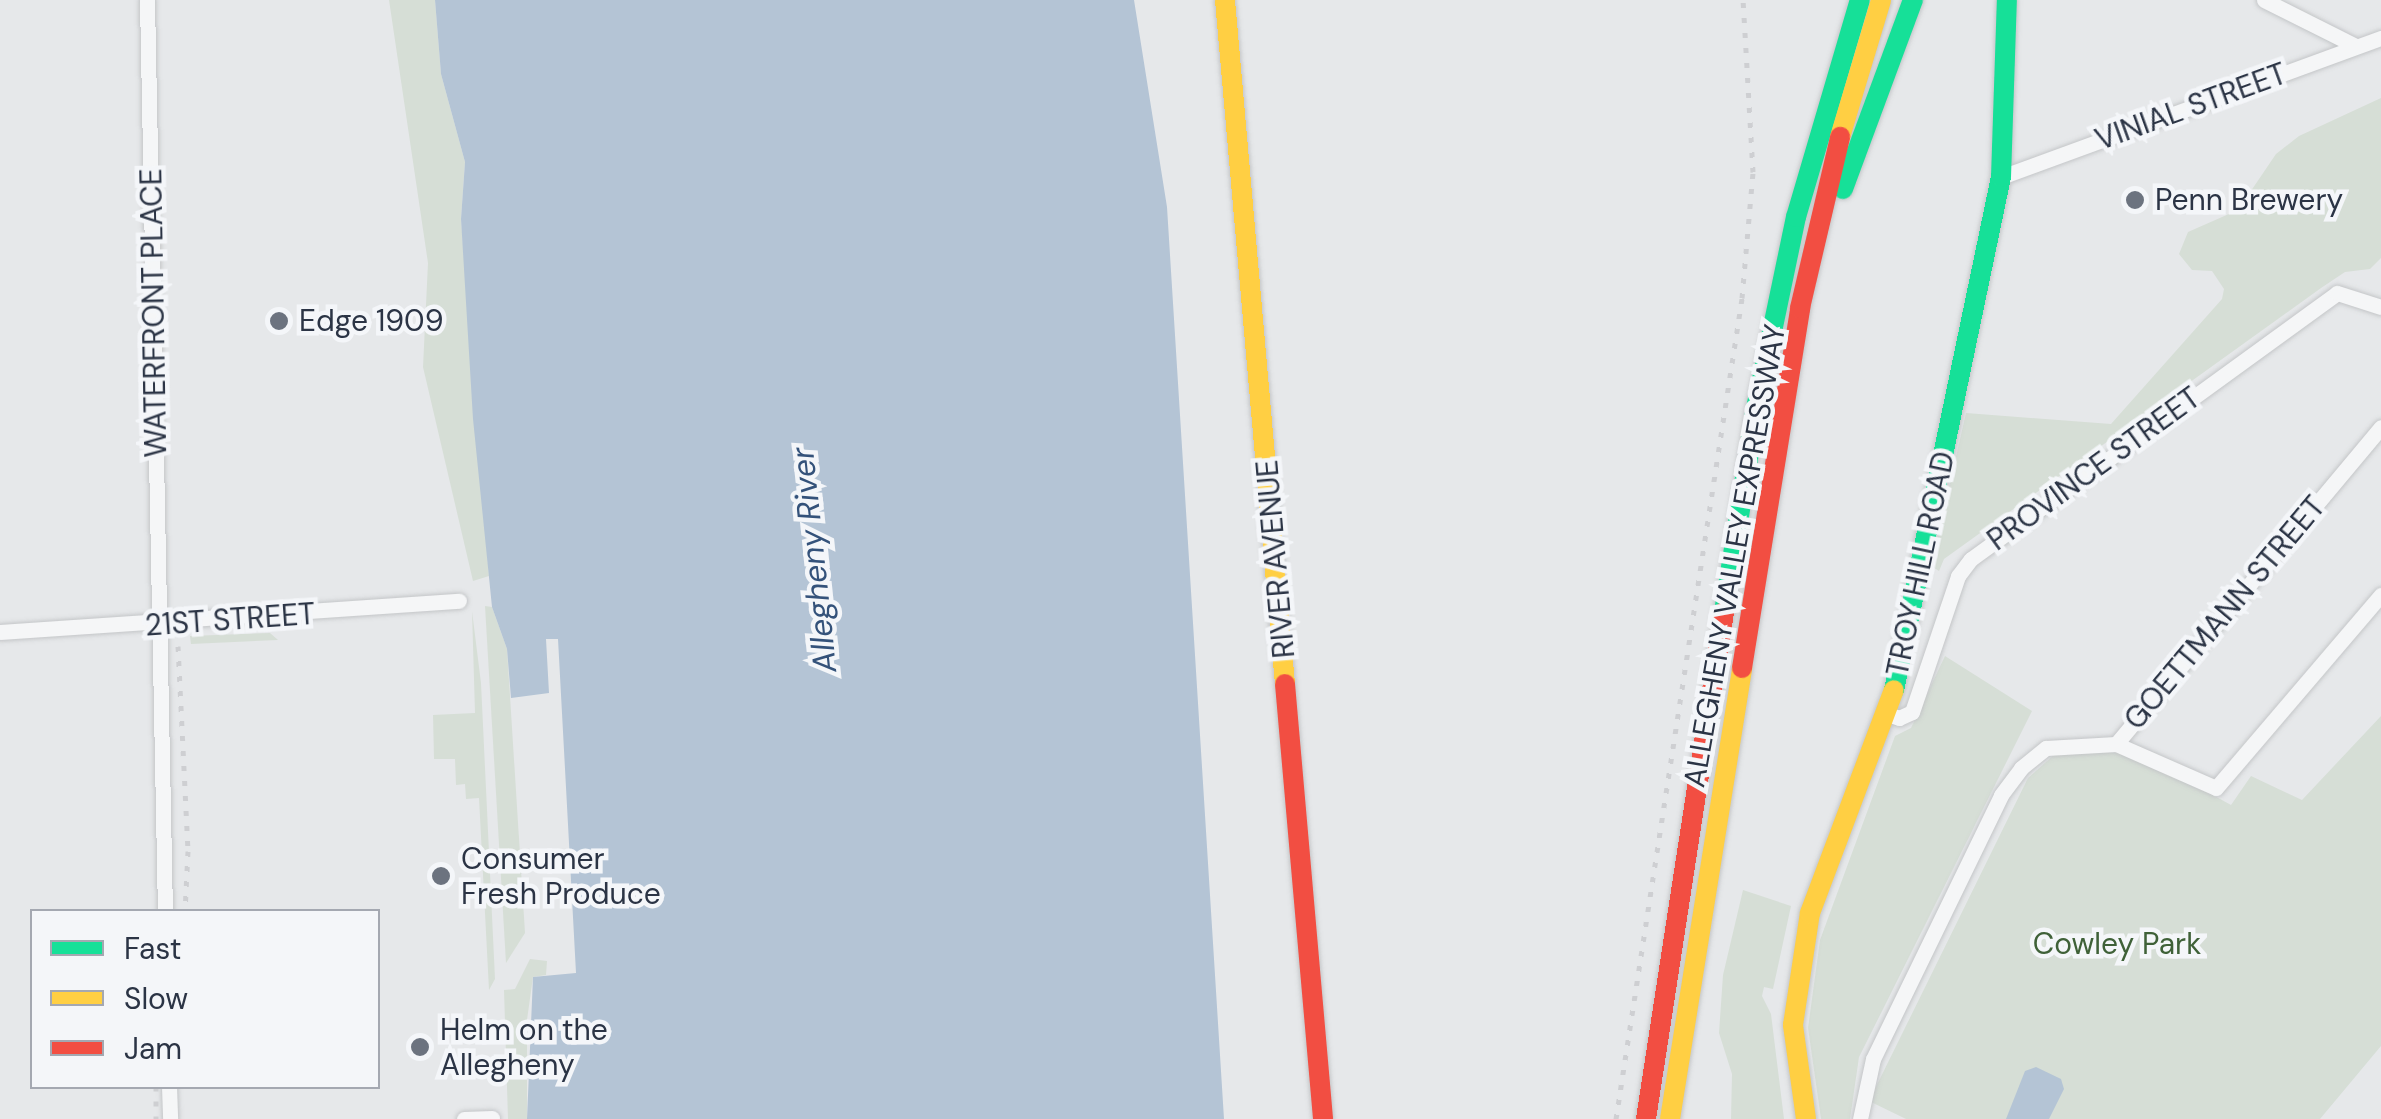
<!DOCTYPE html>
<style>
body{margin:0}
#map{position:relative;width:2381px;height:1119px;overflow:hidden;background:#e6e8ea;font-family:"DM Sans",sans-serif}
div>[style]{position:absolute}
.green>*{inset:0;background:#d6ded6}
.water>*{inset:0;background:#b4c4d5}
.roads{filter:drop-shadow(0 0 2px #c4c6c8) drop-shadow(0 0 2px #c4c6c8)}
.street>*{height:15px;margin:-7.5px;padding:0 7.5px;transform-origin:7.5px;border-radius:7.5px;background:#f5f6f7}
.fast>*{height:20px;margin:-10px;padding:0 10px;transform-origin:10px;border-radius:10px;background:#16e098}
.slow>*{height:20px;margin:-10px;padding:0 10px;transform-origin:10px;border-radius:10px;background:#ffcf43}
.jam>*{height:20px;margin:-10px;padding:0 10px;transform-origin:10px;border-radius:10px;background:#f24e42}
.rail>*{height:5px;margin-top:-2.5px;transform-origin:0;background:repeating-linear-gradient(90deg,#cecfd2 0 5px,transparent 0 15px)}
.dots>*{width:28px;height:28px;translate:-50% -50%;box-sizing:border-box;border:5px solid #f4f6f9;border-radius:50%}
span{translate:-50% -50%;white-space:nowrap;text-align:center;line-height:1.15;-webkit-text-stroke:9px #f4f6f9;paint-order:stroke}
.street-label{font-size:30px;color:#2b3445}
.poi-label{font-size:30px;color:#2b3445}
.left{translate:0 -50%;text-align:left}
.park-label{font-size:30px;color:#3f6138}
.water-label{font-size:32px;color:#34527a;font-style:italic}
.legend{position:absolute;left:30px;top:909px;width:350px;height:180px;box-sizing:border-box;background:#f4f6f9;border:2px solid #a4a8b1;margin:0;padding:12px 18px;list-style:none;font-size:30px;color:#2b3445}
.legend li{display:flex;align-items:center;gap:20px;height:50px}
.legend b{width:50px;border:2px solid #a4a8b1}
</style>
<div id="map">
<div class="green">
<i style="clip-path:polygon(389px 0,435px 0,441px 74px,465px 162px,461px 219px,489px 576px,473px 581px,423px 367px,428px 263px)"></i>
<i style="clip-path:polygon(2381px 98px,2381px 258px,2370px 269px,2345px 272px,2321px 288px,1944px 559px,1939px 571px,1931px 566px,1966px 413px,2111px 424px,2222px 299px,2224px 289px,2212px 271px,2192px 270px,2179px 254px,2188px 232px,2238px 210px,2276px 154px,2299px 136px)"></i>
<i style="clip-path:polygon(485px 606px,492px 607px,507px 649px,525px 933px,506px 963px)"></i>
<i style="clip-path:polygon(472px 611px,481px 683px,495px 979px,489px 990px,479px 798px,466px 799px,465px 784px,456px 785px,455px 759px,434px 759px,433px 715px,475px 713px)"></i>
<i style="clip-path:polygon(270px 633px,278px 640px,191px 644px,190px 636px)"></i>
<i style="clip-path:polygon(1945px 656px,2032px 711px,1859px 1057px,1850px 1119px,1821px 1119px,1808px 1028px,1820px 940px,1895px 736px,1911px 728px)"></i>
<i style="clip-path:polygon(2381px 716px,2381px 1046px,2320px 1119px,1906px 1119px,1869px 1101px,2028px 778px,2055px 754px,2107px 751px,2147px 759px,2231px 805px,2251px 776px,2302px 800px)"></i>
<i style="clip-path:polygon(1743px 890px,1791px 906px,1773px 989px,1764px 987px,1762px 996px,1771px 1014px,1784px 1119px,1731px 1119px,1732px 1074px,1719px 1033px,1723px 975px)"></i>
<i style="clip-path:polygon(530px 959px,547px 961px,546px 975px,533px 977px,527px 1020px,527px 1119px,508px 1119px,504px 990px,515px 989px)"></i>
</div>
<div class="water">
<i style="clip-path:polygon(435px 0,1134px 0,1167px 207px,1224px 1119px,527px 1119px,533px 977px,576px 973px,558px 639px,546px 639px,549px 693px,511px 698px,507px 649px,492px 607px,473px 419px,461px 219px,465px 162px,441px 74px)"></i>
<i style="clip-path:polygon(2036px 1067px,2061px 1079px,2064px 1089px,2049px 1119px,2006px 1119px,2025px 1071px)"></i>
</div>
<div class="roads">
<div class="street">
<i style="left:147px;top:0;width:912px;rotate:88.87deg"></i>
<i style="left:2264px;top:0;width:103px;rotate:26.6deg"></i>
<i style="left:2001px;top:177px;width:405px;rotate:-20.1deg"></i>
<i style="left:0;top:632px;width:460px;rotate:-3.9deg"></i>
<i style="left:1884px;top:713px;width:16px;rotate:18deg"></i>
<i style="left:1899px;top:718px;width:14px;rotate:-25deg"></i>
<i style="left:1912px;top:712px;width:144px;rotate:-71.3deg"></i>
<i style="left:1958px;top:576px;width:21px;rotate:-53deg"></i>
<i style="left:1971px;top:559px;width:452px;rotate:-36deg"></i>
<i style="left:2337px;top:293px;width:46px;rotate:17.7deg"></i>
<i style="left:2116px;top:744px;width:413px;rotate:-50.1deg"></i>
<i style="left:169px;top:1086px;width:33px;rotate:88deg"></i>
<i style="left:464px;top:1119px;width:28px;rotate:-2deg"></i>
<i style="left:1860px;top:1119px;width:61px;rotate:-77.8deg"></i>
<i style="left:1873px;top:1059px;width:293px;rotate:-64.1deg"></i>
<i style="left:2001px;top:795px;width:34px;rotate:-53deg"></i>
<i style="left:2021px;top:768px;width:32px;rotate:-39deg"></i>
<i style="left:2046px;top:748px;width:70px;rotate:-3.3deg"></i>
<i style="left:2116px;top:744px;width:109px;rotate:23.7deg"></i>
<i style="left:2216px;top:788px;width:254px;rotate:-49.5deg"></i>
</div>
<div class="fast">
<i style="left:1843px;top:189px;width:202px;rotate:-69.7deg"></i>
<i style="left:1724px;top:612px;width:201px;rotate:-81.1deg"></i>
<i style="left:1755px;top:413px;width:200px;rotate:-78.2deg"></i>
<i style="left:1796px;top:217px;width:226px;rotate:-73.6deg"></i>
<i style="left:1894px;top:690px;width:524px;rotate:-78.22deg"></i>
<i style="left:2001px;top:177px;width:177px;rotate:-88.1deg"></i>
</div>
<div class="slow">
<i style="left:1225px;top:0;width:687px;rotate:84.99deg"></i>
<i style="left:1840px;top:137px;width:143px;rotate:-73.3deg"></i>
<i style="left:1670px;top:1119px;width:457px;rotate:-80.9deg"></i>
<i style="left:1806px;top:1119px;width:95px;rotate:-97.9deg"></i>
<i style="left:1793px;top:1025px;width:113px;rotate:-81.4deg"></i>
<i style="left:1810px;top:913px;width:238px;rotate:-69.4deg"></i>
</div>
<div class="jam">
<i style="left:1742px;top:668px;width:365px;rotate:-80.8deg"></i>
<i style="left:1800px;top:308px;width:176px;rotate:-76.8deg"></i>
<i style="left:1285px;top:684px;width:437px;rotate:85deg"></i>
<i style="left:1646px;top:1119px;width:513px;rotate:-81.25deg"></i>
</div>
</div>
<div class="rail">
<i style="left:178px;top:646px;width:205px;rotate:87.2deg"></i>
<i style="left:188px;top:851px;width:61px;rotate:92.8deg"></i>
<i style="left:156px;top:1086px;width:33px;rotate:90deg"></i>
<i style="left:1616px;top:1119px;width:831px;rotate:-81.27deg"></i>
<i style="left:1742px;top:298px;width:126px;rotate:-85deg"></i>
<i style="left:1753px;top:172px;width:172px;rotate:-93.3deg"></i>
</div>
<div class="dots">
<i style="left:2135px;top:200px;background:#6c737f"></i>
<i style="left:279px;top:321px;background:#6c737f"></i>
<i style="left:441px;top:876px;background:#6c737f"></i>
<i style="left:420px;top:1047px;background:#6c737f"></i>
</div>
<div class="street-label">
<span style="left:2191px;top:107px;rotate:-20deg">VINIAL STREET</span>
<span style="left:154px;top:313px;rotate:-91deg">WATERFRONT PLACE</span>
<span style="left:2094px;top:469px;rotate:-36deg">PROVINCE STREET</span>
<span style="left:1735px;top:556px;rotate:-80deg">ALLEGHENY VALLEY EXPRESSWAY</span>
<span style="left:1276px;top:559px;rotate:-95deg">RIVER AVENUE</span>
<span style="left:1921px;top:564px;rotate:-78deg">TROY HILL ROAD</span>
<span style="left:2225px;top:613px;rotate:-50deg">GOETTMANN STREET</span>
<span style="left:230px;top:620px;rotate:-4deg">21ST STREET</span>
</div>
<div class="poi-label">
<span class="left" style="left:2155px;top:200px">Penn Brewery</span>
<span class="left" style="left:299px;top:321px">Edge 1909</span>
<span class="left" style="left:461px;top:876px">Consumer<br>Fresh Produce</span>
<span class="left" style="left:440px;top:1047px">Helm on the<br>Allegheny</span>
</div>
<div class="park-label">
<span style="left:2117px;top:944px">Cowley Park</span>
</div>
<div class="water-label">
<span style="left:814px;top:560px;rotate:-96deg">Allegheny River</span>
</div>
<ul class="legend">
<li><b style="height:12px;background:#16e098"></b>Fast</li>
<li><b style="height:12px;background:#ffcf43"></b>Slow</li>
<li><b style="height:12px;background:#f24e42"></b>Jam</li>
</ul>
</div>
